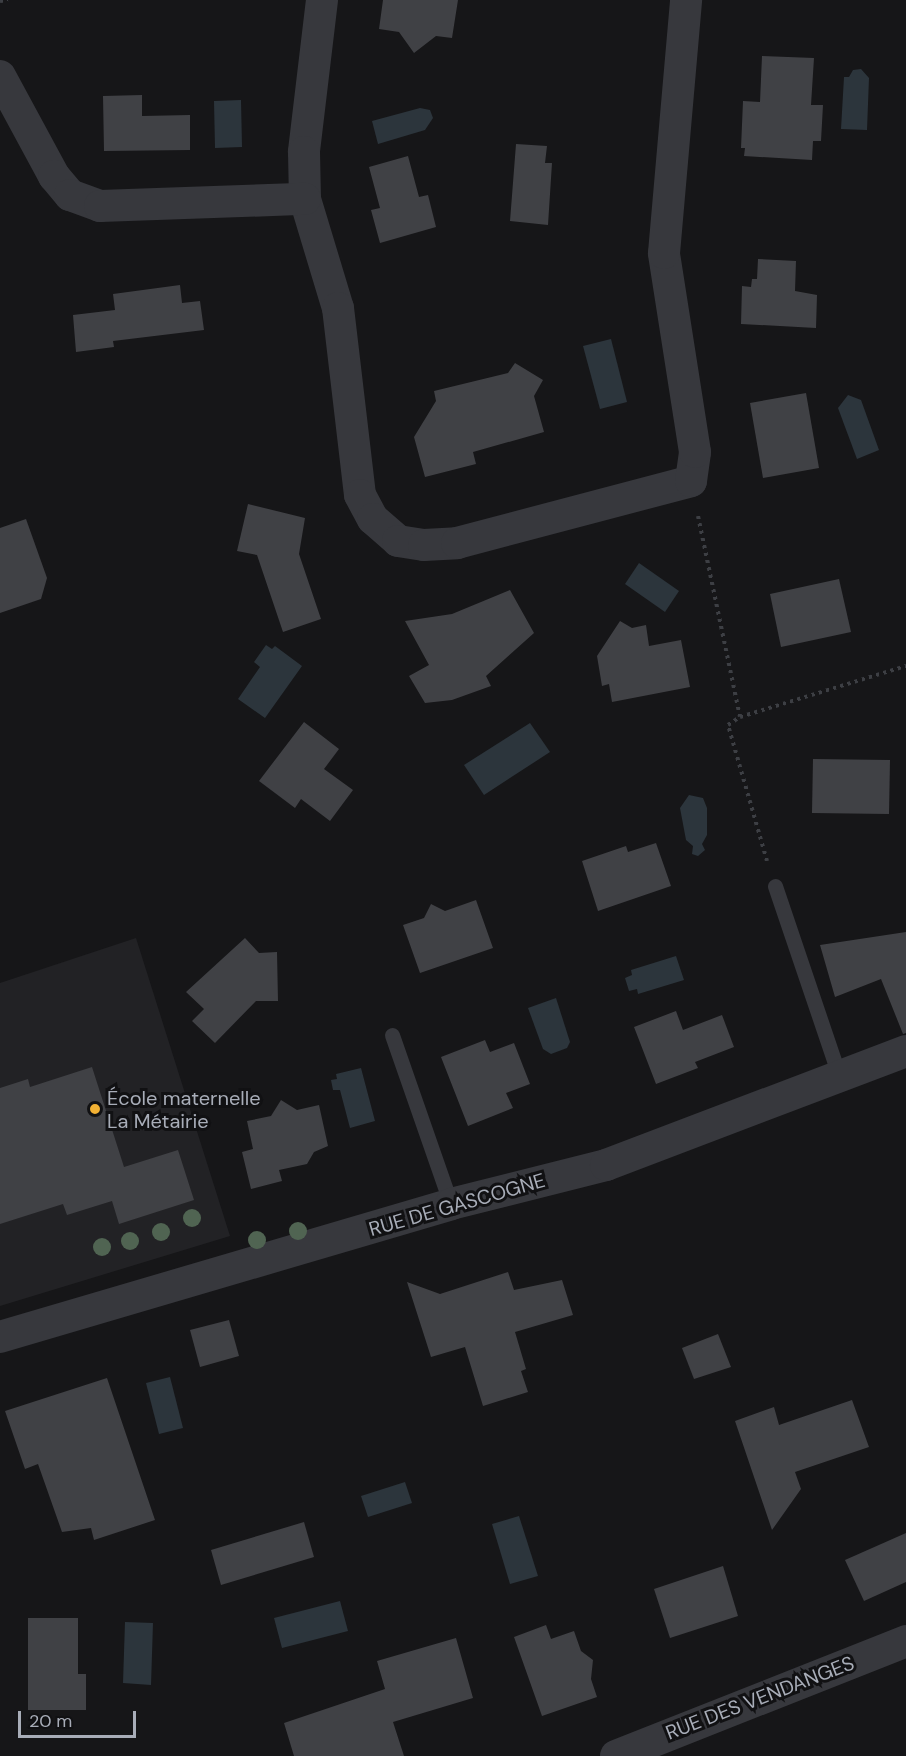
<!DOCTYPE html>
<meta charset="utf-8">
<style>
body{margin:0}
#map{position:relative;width:906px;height:1756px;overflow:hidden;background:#161618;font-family:"DM Sans",sans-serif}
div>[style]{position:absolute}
.built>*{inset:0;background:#222225}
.water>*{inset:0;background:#2c353c}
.building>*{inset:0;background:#404145}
.path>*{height:4px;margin-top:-2px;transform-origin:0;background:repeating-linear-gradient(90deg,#3d3f44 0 3px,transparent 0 7.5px)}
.service>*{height:15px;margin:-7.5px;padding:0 7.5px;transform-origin:7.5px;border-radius:7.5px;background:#37383d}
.minor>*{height:32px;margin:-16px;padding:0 16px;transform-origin:16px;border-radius:16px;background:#37383d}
.trees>*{width:18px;height:18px;margin:-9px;border-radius:50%;background:#506452}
.dots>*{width:16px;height:16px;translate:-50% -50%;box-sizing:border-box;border:3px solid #111113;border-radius:50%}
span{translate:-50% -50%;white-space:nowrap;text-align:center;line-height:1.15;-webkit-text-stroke:6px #111113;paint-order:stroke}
.poi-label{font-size:20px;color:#a8adb8}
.left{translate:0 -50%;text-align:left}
.street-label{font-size:20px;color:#a8adb8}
.scale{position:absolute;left:18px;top:1711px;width:118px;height:27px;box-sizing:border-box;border:3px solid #a8adb8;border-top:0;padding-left:8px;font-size:18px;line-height:21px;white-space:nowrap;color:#a8adb8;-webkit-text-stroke:4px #111113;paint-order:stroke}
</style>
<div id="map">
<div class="built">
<i style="clip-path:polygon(136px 938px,230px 1236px,0 1306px,0 983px)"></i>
</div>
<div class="water">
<i style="clip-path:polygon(861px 69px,869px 78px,867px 130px,841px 129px,844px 77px,849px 77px,853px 70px)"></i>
<i style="clip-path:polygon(241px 100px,242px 147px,215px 148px,214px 101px)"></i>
<i style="clip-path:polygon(420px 108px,430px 110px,433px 118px,425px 130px,378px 144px,372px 121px)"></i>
<i style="clip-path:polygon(611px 339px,627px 402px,600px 409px,583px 346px)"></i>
<i style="clip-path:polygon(848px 395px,861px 400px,879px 450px,857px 459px,838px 408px)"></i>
<i style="clip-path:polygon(639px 563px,679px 591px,665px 612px,625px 584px)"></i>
<i style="clip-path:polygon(266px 645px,272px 649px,275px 646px,302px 666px,265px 718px,238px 699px,260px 667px,254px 662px)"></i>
<i style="clip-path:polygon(530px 723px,550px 752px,484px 795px,464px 765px)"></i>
<i style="clip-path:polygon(689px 795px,703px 798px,707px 808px,707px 835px,702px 844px,705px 850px,698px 856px,692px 854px,693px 846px,686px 840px,680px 808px)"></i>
<i style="clip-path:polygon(676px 956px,684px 980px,638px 994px,637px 989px,629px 991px,625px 978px,632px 975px,631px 970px)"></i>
<i style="clip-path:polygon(556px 998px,570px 1042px,567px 1048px,551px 1054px,543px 1049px,528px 1008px)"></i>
<i style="clip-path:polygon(361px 1068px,375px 1121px,350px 1128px,340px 1090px,333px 1090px,331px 1080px,337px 1079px,336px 1074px)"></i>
<i style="clip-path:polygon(170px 1377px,183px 1428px,159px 1434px,146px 1383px)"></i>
<i style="clip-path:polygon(405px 1482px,412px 1503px,368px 1517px,361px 1496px)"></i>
<i style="clip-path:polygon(519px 1516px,538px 1576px,510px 1584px,492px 1524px)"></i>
<i style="clip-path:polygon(340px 1601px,348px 1631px,282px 1648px,274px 1618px)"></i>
<i style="clip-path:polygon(125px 1622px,153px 1623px,151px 1685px,123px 1683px)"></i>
</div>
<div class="building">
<i style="clip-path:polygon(383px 0,458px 0,452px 38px,436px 36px,414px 53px,399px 32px,379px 29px)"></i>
<i style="clip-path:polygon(762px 56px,814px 58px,811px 105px,823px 105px,821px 141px,813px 141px,812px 160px,744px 156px,745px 148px,741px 148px,743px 101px,760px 102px)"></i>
<i style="clip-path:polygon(142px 95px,142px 116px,190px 115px,190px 150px,104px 151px,103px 96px)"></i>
<i style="clip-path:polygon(516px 144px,547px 146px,545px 163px,552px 163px,548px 225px,510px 221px)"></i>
<i style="clip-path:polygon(408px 156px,419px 197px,428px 195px,436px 227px,380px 243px,371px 210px,380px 208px,369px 167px)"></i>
<i style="clip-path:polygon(758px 259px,796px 261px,795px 291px,817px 295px,816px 328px,741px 324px,742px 286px,751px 287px,752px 279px,757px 279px)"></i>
<i style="clip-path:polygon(180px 285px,182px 303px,200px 301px,204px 330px,113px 341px,114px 347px,76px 352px,73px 315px,115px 310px,113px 294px)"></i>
<i style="clip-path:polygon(515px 363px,543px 380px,534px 396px,544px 432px,473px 452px,476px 464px,425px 477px,414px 437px,436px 401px,434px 391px,508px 373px)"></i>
<i style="clip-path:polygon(806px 393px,819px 468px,763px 478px,750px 403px)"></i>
<i style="clip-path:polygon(248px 504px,305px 518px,299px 554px,321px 619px,283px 632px,257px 555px,237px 551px)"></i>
<i style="clip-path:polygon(26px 519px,47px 578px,41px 599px,0 613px,0 528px)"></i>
<i style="clip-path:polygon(839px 579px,851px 632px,781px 647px,770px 594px)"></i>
<i style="clip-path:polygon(510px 590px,534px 633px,486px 676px,491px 686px,452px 700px,425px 703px,409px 676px,429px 665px,405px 621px,452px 614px)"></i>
<i style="clip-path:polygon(620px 621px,632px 628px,646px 625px,649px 646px,681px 640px,690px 687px,612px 702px,609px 684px,602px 686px,597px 656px)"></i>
<i style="clip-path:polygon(304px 722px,339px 749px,324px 769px,353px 790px,330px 821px,301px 799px,295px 808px,259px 781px)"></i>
<i style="clip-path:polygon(813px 759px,890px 760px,889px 814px,812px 813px)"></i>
<i style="clip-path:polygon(656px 843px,671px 886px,598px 911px,582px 861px,626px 846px,628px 852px)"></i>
<i style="clip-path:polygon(476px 900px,493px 948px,420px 973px,403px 925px,424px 918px,431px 904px,445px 911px)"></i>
<i style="clip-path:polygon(906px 932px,906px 1033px,903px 1034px,881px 979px,835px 997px,820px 945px)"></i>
<i style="clip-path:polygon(245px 938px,259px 953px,277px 952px,278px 1001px,256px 1001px,215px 1043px,192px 1021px,204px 1009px,186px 992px)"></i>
<i style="clip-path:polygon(676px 1011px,683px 1030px,722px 1015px,734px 1047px,695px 1062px,698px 1068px,656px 1084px,634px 1027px)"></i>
<i style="clip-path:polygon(485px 1040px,490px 1052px,514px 1043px,530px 1084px,506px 1093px,513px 1108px,468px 1126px,441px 1057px)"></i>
<i style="clip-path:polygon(92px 1067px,124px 1167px,178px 1150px,194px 1200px,119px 1224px,112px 1201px,67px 1215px,63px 1204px,0 1224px,0 1088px,28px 1079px,30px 1087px)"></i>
<i style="clip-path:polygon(281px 1100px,297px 1110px,319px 1105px,328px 1146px,314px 1152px,307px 1164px,279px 1170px,282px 1181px,251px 1189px,242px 1152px,253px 1149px,247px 1121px,271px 1116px)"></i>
<i style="clip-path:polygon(508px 1272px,514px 1290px,562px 1280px,573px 1315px,515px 1332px,526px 1369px,521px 1371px,528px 1392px,483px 1406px,465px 1347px,431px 1357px,407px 1282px,440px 1294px)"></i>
<i style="clip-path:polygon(229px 1320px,239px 1356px,200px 1367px,190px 1330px)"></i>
<i style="clip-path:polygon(718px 1334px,731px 1367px,694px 1379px,682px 1348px)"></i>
<i style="clip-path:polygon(107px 1378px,155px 1520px,94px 1540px,91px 1528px,62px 1532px,38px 1464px,25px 1469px,5px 1411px)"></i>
<i style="clip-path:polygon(852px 1400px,869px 1447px,795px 1472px,801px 1489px,772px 1530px,735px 1421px,774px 1407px,779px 1425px)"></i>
<i style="clip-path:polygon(304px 1522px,314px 1557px,221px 1585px,211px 1550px)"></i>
<i style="clip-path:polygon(906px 1533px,906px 1582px,864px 1601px,845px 1560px)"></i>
<i style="clip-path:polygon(723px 1566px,738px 1616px,670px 1638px,654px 1589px)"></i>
<i style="clip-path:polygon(28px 1618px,78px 1618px,78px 1674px,86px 1674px,86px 1710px,28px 1710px)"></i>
<i style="clip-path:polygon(546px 1625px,551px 1639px,574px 1631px,581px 1651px,593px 1660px,591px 1679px,597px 1697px,542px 1716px,514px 1637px)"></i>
<i style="clip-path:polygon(456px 1638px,473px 1698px,393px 1722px,404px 1756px,294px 1756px,284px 1723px,385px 1689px,377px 1661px)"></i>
</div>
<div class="path">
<i style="left:0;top:1px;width:8px;rotate:-7deg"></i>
<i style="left:698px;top:516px;width:205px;rotate:78.2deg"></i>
<i style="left:767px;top:861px;width:141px;rotate:-106deg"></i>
<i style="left:728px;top:725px;width:14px;rotate:-34deg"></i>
<i style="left:740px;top:717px;width:174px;rotate:-17.1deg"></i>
</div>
<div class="service">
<i style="left:775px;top:886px;width:203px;rotate:71.3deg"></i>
<i style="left:392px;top:1035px;width:179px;rotate:70.8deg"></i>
</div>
<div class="minor">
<i style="left:322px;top:0;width:153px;rotate:96.8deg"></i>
<i style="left:304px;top:152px;width:47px;rotate:88.8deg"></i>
<i style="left:305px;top:199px;width:114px;rotate:73.2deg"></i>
<i style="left:338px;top:308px;width:188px;rotate:83.3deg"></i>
<i style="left:360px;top:495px;width:27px;rotate:62deg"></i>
<i style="left:373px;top:519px;width:33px;rotate:41deg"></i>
<i style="left:398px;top:541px;width:26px;rotate:9deg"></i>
<i style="left:424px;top:545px;width:33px;rotate:-3deg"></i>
<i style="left:457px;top:543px;width:242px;rotate:-14.8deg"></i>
<i style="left:691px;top:481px;width:29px;rotate:-82deg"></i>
<i style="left:695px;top:452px;width:201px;rotate:-98.9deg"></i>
<i style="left:664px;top:253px;width:254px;rotate:-85deg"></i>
<i style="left:0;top:76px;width:114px;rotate:61.6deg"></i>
<i style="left:54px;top:176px;width:25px;rotate:50deg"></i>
<i style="left:70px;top:195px;width:32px;rotate:20deg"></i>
<i style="left:100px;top:206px;width:205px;rotate:-2deg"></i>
<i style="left:0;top:1337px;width:470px;rotate:-16.4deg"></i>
<i style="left:451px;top:1204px;width:160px;rotate:-14.1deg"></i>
<i style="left:606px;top:1165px;width:321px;rotate:-20.8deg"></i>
<i style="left:616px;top:1756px;width:312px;rotate:-21.6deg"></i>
</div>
<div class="trees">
<i style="left:192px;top:1218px"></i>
<i style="left:298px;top:1231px"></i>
<i style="left:161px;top:1232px"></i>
<i style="left:257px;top:1240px"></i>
<i style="left:130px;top:1241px"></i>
<i style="left:102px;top:1247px"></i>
</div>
<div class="dots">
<i style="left:95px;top:1109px;background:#f2b134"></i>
</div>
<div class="poi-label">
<span class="left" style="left:107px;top:1110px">École maternelle<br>La Métairie</span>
</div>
<div class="street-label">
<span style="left:457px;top:1205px;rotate:-16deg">RUE DE GASCOGNE</span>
<span style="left:760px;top:1698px;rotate:-21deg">RUE DES VENDANGES</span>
</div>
<div class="scale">20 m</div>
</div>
